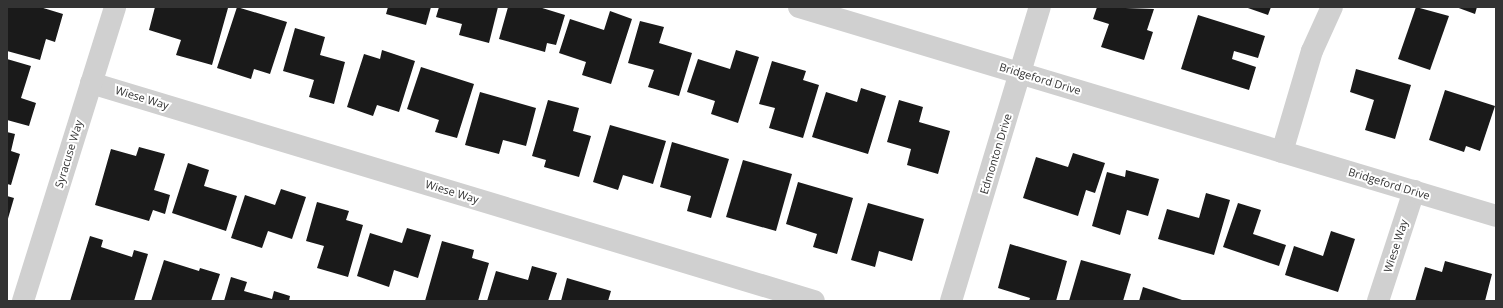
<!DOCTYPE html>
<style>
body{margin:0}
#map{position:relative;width:1503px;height:308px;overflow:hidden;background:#fff;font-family:"Open Sans",sans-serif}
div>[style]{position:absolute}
.building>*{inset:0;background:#1a1a1a}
.minor>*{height:22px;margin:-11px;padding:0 11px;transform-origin:11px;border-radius:11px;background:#d0d0d0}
.tertiary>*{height:22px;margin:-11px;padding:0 11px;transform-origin:11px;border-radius:11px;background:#d0d0d0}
span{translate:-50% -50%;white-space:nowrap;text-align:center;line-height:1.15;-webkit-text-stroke:4px #fff;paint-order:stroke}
.street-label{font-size:11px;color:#333}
.frame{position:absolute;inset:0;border:8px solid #333;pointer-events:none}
</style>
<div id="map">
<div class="building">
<i style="clip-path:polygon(7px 7px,40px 7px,63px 14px,55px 42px,46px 39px,40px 60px,7px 51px)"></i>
<i style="clip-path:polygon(155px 7px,228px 8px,212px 65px,176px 55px,181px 40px,149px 30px)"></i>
<i style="clip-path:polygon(237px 7px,287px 22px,270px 74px,254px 69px,251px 79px,217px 68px)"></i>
<i style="clip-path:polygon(388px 7px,431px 7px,426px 25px,386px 14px)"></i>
<i style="clip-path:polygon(439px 7px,498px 7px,489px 43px,459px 35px,462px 24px,436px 17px)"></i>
<i style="clip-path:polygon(508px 7px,539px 7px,565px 15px,556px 45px,547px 43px,545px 52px,499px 39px)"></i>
<i style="clip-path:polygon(1097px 7px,1154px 9px,1147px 30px,1153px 32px,1144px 60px,1101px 47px,1109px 24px,1093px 19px)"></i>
<i style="clip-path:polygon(1245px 7px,1271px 7px,1268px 15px)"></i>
<i style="clip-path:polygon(1416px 7px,1449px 16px,1430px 70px,1398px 59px)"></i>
<i style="clip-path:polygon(1456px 7px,1477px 7px,1475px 14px)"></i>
<i style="clip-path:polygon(610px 11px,632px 19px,611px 84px,582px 75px,586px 62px,559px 53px,570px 19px,604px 30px)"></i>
<i style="clip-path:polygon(1198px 15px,1265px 36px,1258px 58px,1234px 51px,1232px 59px,1256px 67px,1249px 90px,1181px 69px)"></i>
<i style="clip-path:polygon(640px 21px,664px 27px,659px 43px,692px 53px,679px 96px,648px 87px,654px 70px,628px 63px)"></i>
<i style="clip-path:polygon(295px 28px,325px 37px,320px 55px,345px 62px,334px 104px,309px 97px,314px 80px,283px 71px)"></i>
<i style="clip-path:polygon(382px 50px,415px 61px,399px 112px,377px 105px,373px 116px,347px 107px,364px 54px,380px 59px)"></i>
<i style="clip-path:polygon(736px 50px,759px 57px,738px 123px,711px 114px,715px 101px,687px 92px,698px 59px,730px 69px)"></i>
<i style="clip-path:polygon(7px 59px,31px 66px,21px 98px,36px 103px,29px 126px,7px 120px)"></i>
<i style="clip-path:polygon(772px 61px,806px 71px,803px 80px,819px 85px,803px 138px,769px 128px,775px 108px,759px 104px)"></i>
<i style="clip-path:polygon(421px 67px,474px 84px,457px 138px,435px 132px,439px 120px,407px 109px)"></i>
<i style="clip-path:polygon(1356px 69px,1411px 85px,1395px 139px,1365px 130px,1374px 100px,1350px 92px)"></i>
<i style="clip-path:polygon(861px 88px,886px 96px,868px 154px,812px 137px,826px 92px,857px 102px)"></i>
<i style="clip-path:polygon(1445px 90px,1495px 106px,1480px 151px,1466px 146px,1464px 152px,1429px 140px)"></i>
<i style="clip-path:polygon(480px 92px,536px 108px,526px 146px,503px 140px,499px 154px,465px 145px)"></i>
<i style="clip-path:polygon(548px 100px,579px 108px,573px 131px,591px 136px,579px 177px,544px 167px,546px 160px,532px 156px)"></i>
<i style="clip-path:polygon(899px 100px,923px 107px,919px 122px,950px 131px,938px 174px,907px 165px,911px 149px,887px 142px)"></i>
<i style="clip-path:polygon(610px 125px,666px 141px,653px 184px,623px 175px,618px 190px,593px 182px)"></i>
<i style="clip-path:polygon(7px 132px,15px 134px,11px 151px,20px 154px,11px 185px,7px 184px)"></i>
<i style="clip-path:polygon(672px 142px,729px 159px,711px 218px,687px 211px,691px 196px,660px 187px)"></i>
<i style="clip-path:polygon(139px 147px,165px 154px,154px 190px,170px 195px,165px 214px,153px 210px,149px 221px,95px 205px,111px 149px,136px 156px)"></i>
<i style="clip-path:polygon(1073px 153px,1105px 163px,1095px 193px,1086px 190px,1078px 216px,1023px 198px,1036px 157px,1068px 167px)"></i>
<i style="clip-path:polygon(743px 160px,792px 174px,776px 231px,726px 217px)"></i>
<i style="clip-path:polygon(188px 163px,209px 170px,204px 186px,237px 196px,226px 231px,172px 213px)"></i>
<i style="clip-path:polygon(1126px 170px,1159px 179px,1148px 216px,1127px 210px,1120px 235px,1092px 226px,1107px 172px,1125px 177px)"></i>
<i style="clip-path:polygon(798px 182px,853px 198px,837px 254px,813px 247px,817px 234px,786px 224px)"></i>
<i style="clip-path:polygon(281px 189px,306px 197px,292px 239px,268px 231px,262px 248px,231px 238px,245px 195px,275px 205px)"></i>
<i style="clip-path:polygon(1206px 193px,1230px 200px,1214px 255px,1158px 239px,1167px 209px,1199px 218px)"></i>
<i style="clip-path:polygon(7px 196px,14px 198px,7px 222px)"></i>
<i style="clip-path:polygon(317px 202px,349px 211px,346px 220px,363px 225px,348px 277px,317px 268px,324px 246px,306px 241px)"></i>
<i style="clip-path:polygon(868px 203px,924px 219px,912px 261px,879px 251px,875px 267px,851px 260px)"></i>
<i style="clip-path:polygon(1238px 203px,1261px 210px,1253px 234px,1286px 245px,1279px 266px,1223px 247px)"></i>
<i style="clip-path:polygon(407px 228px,431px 235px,418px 278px,394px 270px,389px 287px,357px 276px,370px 233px,402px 243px)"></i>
<i style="clip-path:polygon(1331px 231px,1355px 239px,1338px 292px,1285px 275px,1294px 246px,1323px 256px)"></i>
<i style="clip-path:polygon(90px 236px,103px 240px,101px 247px,132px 257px,134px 250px,148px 254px,134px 301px,70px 301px)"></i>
<i style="clip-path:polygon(442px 241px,474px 250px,472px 258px,489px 263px,478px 301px,425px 301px)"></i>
<i style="clip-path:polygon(1010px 244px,1067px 261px,1056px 301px,1029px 301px,1030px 298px,998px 288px)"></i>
<i style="clip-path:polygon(164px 260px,199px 271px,200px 268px,220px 274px,211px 301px,151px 301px)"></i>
<i style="clip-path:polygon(1081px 260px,1131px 274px,1123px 301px,1069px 301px)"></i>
<i style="clip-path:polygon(1445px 261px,1492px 274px,1485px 301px,1415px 301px,1425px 267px,1442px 272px)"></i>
<i style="clip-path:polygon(532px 266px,557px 273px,548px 301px,487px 301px,496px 271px,528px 280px)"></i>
<i style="clip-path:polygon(231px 277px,247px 282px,244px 291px,272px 299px,274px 291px,290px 296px,289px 301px,224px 301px)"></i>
<i style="clip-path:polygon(567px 278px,611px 291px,608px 301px,561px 301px)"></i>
<i style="clip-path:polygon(1143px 287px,1185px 301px,1139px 301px)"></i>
</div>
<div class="minor">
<i style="left:91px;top:83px;width:755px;rotate:16.78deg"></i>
<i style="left:1282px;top:152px;width:105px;rotate:-73.5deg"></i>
<i style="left:1312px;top:51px;width:48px;rotate:-65.6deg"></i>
<i style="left:23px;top:301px;width:308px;rotate:-72.6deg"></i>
<i style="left:951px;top:301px;width:307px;rotate:-73.2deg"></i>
<i style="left:1378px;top:301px;width:116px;rotate:-71.9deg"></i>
</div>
<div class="tertiary">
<i style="left:799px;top:7px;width:728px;rotate:16.69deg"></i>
</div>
<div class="street-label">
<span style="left:1040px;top:79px;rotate:17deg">Bridgeford Drive</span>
<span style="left:142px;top:98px;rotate:17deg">Wiese Way</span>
<span style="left:69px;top:154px;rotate:-73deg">Syracuse Way</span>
<span style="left:996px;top:154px;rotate:-73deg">Edmonton Drive</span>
<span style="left:1389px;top:184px;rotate:17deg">Bridgeford Drive</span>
<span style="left:452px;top:192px;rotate:17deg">Wiese Way</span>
<span style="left:1396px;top:246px;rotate:-72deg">Wiese Way</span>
</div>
<div class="frame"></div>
</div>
